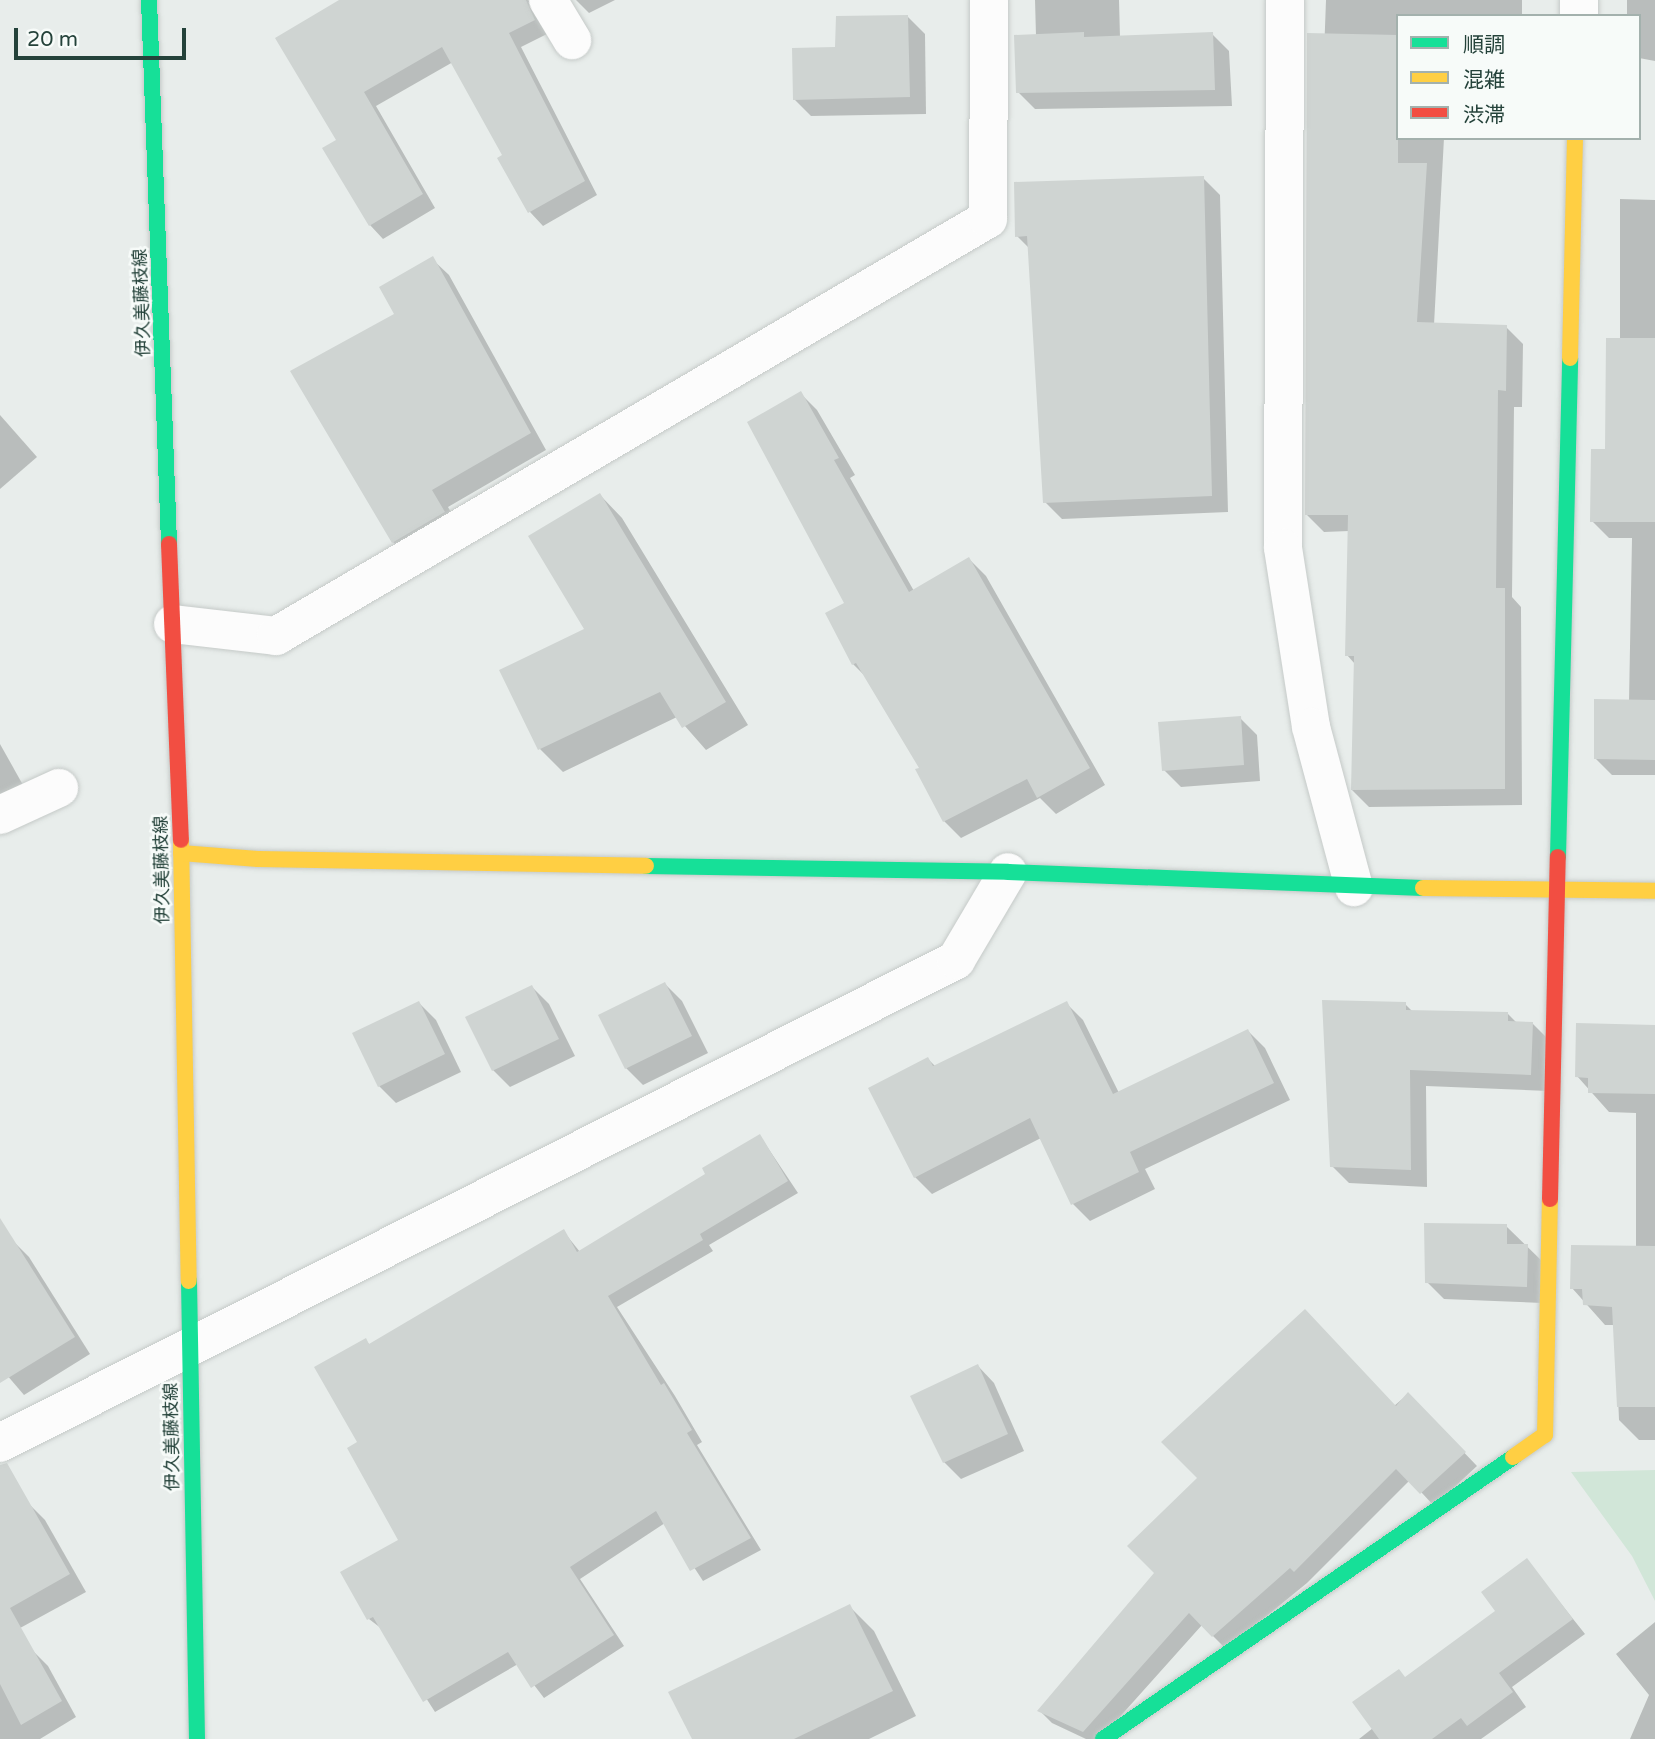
<!DOCTYPE html>
<meta charset="utf-8">
<style>
body{margin:0}
#map{position:relative;width:1655px;height:1739px;overflow:hidden;background:#e8edeb;font-family:"Varela Round","Noto Sans JP",sans-serif}
div>[style]{position:absolute}
.green>*{inset:0;background:#d1e6d8}
.shadow>*{inset:0;background:#0003}
.building>*{inset:0;background:#cfd4d2}
.roads{filter:drop-shadow(0 0 2px #c5cac8) drop-shadow(0 0 2px #c5cac8)}
.street>*{height:38px;margin:-19px;padding:0 19px;transform-origin:19px;border-radius:19px;background:#fcfcfc}
.fast>*{height:16px;margin:-8px;padding:0 8px;transform-origin:8px;border-radius:8px;background:#16e098}
.slow>*{height:16px;margin:-8px;padding:0 8px;transform-origin:8px;border-radius:8px;background:#ffcf43}
.jam>*{height:16px;margin:-8px;padding:0 8px;transform-origin:8px;border-radius:8px;background:#f24e42}
span{translate:-50% -50%;white-space:nowrap;text-align:center;line-height:1.15;-webkit-text-stroke:5px #f7fbf9;paint-order:stroke}
.street-label{font-size:18px;color:#24423a}
.legend{position:absolute;left:1396px;top:14px;width:245px;height:126px;box-sizing:border-box;background:#f7fbf9;border:2px solid #a3b1ad;margin:0;padding:9px 12px;list-style:none;font-size:21px;color:#24423a}
.legend li{display:flex;align-items:center;gap:14px;height:35px}
.legend b{width:35px;border:2px solid #a3b1ad}
.scale{position:absolute;left:14px;top:28px;width:172px;height:32px;box-sizing:border-box;border:4px solid #24423a;border-top:0;padding-left:9px;font-size:21px;line-height:24px;white-space:nowrap;color:#24423a;-webkit-text-stroke:5px #f7fbf9;paint-order:stroke}
</style>
<div id="map">
<div class="green">
<i style="clip-path:polygon(1655px 1470px,1655px 1601px,1632px 1556px,1571px 1472px)"></i>
</div>
<div class="shadow">
<i style="clip-path:polygon(342px 0,547px 0,547px 34px,521px 47px,597px 195px,543px 226px,530px 212px,500px 159px,505px 156px,453px 62px,376px 106px,435px 208px,383px 239px,370px 225px,338px 140px)"></i>
<i style="clip-path:polygon(576px 0,615px 0,589px 13px)"></i>
<i style="clip-path:polygon(1035px 0,1119px 0,1120px 37px,1212px 34px,1229px 51px,1232px 106px,1035px 109px,1018px 92px,1036px 36px)"></i>
<i style="clip-path:polygon(1326px 0,1522px 0,1522px 16px,1398px 16px,1398px 138px,1444px 138px,1434px 325px,1506px 327px,1523px 344px,1522px 407px,1514px 407px,1512px 597px,1521px 607px,1522px 805px,1369px 807px,1352px 790px,1355px 664px,1347px 655px,1349px 531px,1324px 532px,1307px 515px)"></i>
<i style="clip-path:polygon(1627px 0,1655px 0,1655px 61px,1639px 58px,1639px 16px,1627px 16px)"></i>
<i style="clip-path:polygon(908px 17px,925px 34px,926px 114px,811px 116px,794px 99px,837px 49px)"></i>
<i style="clip-path:polygon(1203px 178px,1220px 195px,1228px 512px,1062px 519px,1045px 502px,1030px 249px,1017px 236px)"></i>
<i style="clip-path:polygon(1620px 199px,1655px 200px,1655px 775px,1612px 775px,1595px 758px,1629px 701px,1632px 538px,1609px 538px,1592px 521px,1606px 451px,1620px 340px)"></i>
<i style="clip-path:polygon(432px 259px,449px 275px,546px 450px,448px 507px,460px 529px,410px 559px,393px 542px,396px 315px)"></i>
<i style="clip-path:polygon(800px 393px,817px 410px,855px 475px,850px 478px,914px 591px,969px 559px,986px 576px,1105px 785px,1056px 814px,1040px 798px,961px 838px,944px 821px,921px 768px,868px 679px,853px 664px,846px 604px)"></i>
<i style="clip-path:polygon(0 415px,37px 457px,0 489px)"></i>
<i style="clip-path:polygon(600px 495px,622px 518px,748px 725px,706px 750px,677px 717px,563px 772px,540px 749px,502px 671px,587px 630px)"></i>
<i style="clip-path:polygon(1240px 718px,1257px 735px,1260px 781px,1181px 787px,1164px 770px)"></i>
<i style="clip-path:polygon(0 744px,32px 801px,0 818px)"></i>
<i style="clip-path:polygon(665px 984px,682px 1001px,708px 1053px,643px 1085px,626px 1068px)"></i>
<i style="clip-path:polygon(532px 987px,549px 1004px,575px 1056px,510px 1087px,493px 1070px)"></i>
<i style="clip-path:polygon(419px 1003px,436px 1020px,461px 1072px,396px 1103px,379px 1086px)"></i>
<i style="clip-path:polygon(1066px 1003px,1083px 1020px,1119px 1093px,1248px 1031px,1265px 1048px,1290px 1100px,1145px 1169px,1155px 1189px,1090px 1221px,1073px 1204px,1041px 1138px,932px 1194px,915px 1177px,928px 1059px,936px 1067px)"></i>
<i style="clip-path:polygon(1405px 1004px,1413px 1012px,1508px 1014px,1517px 1023px,1532px 1023px,1549px 1040px,1548px 1091px,1426px 1086px,1427px 1187px,1349px 1183px,1332px 1166px)"></i>
<i style="clip-path:polygon(1655px 1026px,1655px 1440px,1639px 1440px,1619px 1420px,1615px 1325px,1605px 1325px,1572px 1288px,1636px 1248px,1636px 1113px,1609px 1112px,1577px 1076px)"></i>
<i style="clip-path:polygon(760px 1136px,798px 1193px,709px 1245px,713px 1251px,617px 1307px,675px 1396px,702px 1442px,697px 1445px,761px 1550px,703px 1581px,665px 1523px,580px 1579px,624px 1646px,544px 1698px,518px 1664px,435px 1712px,382px 1629px,369px 1619px,401px 1540px,359px 1443px,365px 1340px,370px 1345px,564px 1232px,580px 1252px,708px 1174px)"></i>
<i style="clip-path:polygon(1506px 1226px,1544px 1263px,1543px 1303px,1444px 1299px,1427px 1282px)"></i>
<i style="clip-path:polygon(12px 1240px,29px 1257px,90px 1354px,24px 1395px,0 1367px,0 1248px)"></i>
<i style="clip-path:polygon(978px 1366px,994px 1383px,1024px 1451px,961px 1479px,944px 1462px)"></i>
<i style="clip-path:polygon(1408px 1394px,1477px 1466px,1434px 1506px,1410px 1480px,1307px 1583px,1226px 1649px,1202px 1625px,1100px 1739px,1086px 1739px,1052px 1723px,1040px 1711px)"></i>
<i style="clip-path:polygon(28px 1503px,45px 1520px,86px 1592px,0 1639px,0 1519px)"></i>
<i style="clip-path:polygon(1527px 1561px,1585px 1634px,1512px 1687px,1526px 1707px,1481px 1739px,1359px 1739px,1373px 1728px,1406px 1678px,1498px 1611px)"></i>
<i style="clip-path:polygon(849px 1606px,874px 1631px,916px 1716px,869px 1739px,694px 1739px)"></i>
<i style="clip-path:polygon(1655px 1622px,1655px 1739px,1630px 1739px,1649px 1695px,1616px 1654px)"></i>
<i style="clip-path:polygon(32px 1650px,48px 1666px,76px 1717px,40px 1739px,0 1739px,0 1663px)"></i>
</div>
<div class="building">
<i style="clip-path:polygon(339px 0,526px 0,535px 20px,509px 33px,585px 181px,528px 213px,497px 158px,502px 155px,442px 47px,364px 92px,423px 194px,369px 226px,322px 148px,336px 140px,275px 38px)"></i>
<i style="clip-path:polygon(908px 15px,910px 97px,793px 100px,792px 48px,835px 47px,836px 16px)"></i>
<i style="clip-path:polygon(1084px 32px,1084px 37px,1213px 32px,1215px 90px,1016px 93px,1014px 35px)"></i>
<i style="clip-path:polygon(1307px 33px,1398px 35px,1398px 163px,1427px 163px,1417px 322px,1507px 325px,1506px 391px,1498px 390px,1496px 588px,1505px 588px,1505px 789px,1351px 790px,1354px 656px,1345px 656px,1348px 515px,1305px 515px)"></i>
<i style="clip-path:polygon(1204px 176px,1212px 496px,1043px 503px,1027px 236px,1015px 237px,1014px 182px)"></i>
<i style="clip-path:polygon(433px 256px,531px 433px,432px 490px,445px 512px,392px 543px,290px 371px,394px 314px,379px 287px)"></i>
<i style="clip-path:polygon(1606px 338px,1655px 338px,1655px 522px,1590px 522px,1591px 449px,1605px 449px)"></i>
<i style="clip-path:polygon(801px 391px,839px 458px,834px 460px,909px 592px,969px 557px,1090px 768px,1037px 798px,1027px 779px,943px 822px,915px 769px,919px 768px,856px 663px,852px 665px,825px 613px,844px 603px,747px 422px)"></i>
<i style="clip-path:polygon(600px 493px,726px 702px,682px 728px,660px 692px,538px 750px,499px 670px,584px 629px,528px 536px)"></i>
<i style="clip-path:polygon(1594px 699px,1655px 700px,1655px 760px,1594px 759px)"></i>
<i style="clip-path:polygon(1241px 716px,1244px 765px,1162px 771px,1158px 722px)"></i>
<i style="clip-path:polygon(665px 982px,692px 1036px,625px 1069px,598px 1015px)"></i>
<i style="clip-path:polygon(532px 985px,559px 1039px,492px 1071px,465px 1017px)"></i>
<i style="clip-path:polygon(1322px 1000px,1406px 1002px,1406px 1010px,1508px 1012px,1508px 1021px,1533px 1022px,1531px 1075px,1410px 1070px,1411px 1170px,1330px 1167px)"></i>
<i style="clip-path:polygon(419px 1001px,445px 1054px,378px 1087px,352px 1033px)"></i>
<i style="clip-path:polygon(1067px 1001px,1113px 1094px,1248px 1029px,1274px 1083px,1130px 1152px,1139px 1172px,1071px 1205px,1030px 1118px,914px 1178px,868px 1088px,928px 1057px,933px 1066px)"></i>
<i style="clip-path:polygon(1576px 1023px,1655px 1025px,1655px 1094px,1588px 1093px,1588px 1078px,1575px 1077px)"></i>
<i style="clip-path:polygon(760px 1134px,788px 1181px,700px 1234px,703px 1240px,608px 1296px,661px 1385px,664px 1383px,692px 1430px,687px 1433px,751px 1538px,690px 1571px,656px 1511px,570px 1567px,614px 1635px,531px 1688px,508px 1652px,423px 1702px,373px 1617px,367px 1620px,340px 1572px,398px 1540px,347px 1448px,357px 1442px,314px 1367px,366px 1338px,369px 1344px,564px 1229px,577px 1252px,705px 1174px,702px 1168px)"></i>
<i style="clip-path:polygon(0 1218px,75px 1337px,0 1383px)"></i>
<i style="clip-path:polygon(1424px 1223px,1507px 1224px,1507px 1244px,1528px 1244px,1527px 1287px,1425px 1283px)"></i>
<i style="clip-path:polygon(1571px 1245px,1655px 1246px,1655px 1407px,1617px 1407px,1612px 1307px,1583px 1305px,1582px 1289px,1570px 1289px)"></i>
<i style="clip-path:polygon(1305px 1309px,1396px 1406px,1408px 1392px,1466px 1452px,1420px 1494px,1396px 1469px,1294px 1572px,1290px 1568px,1212px 1637px,1189px 1613px,1083px 1732px,1037px 1711px,1154px 1573px,1127px 1546px,1197px 1478px,1161px 1442px)"></i>
<i style="clip-path:polygon(978px 1364px,1008px 1434px,943px 1463px,910px 1396px)"></i>
<i style="clip-path:polygon(7px 1463px,70px 1574px,10px 1608px,62px 1701px,21px 1725px,0 1684px,0 1465px)"></i>
<i style="clip-path:polygon(1527px 1558px,1573px 1619px,1499px 1673px,1513px 1692px,1467px 1726px,1461px 1718px,1432px 1739px,1379px 1739px,1352px 1702px,1399px 1669px,1405px 1677px,1495px 1611px,1481px 1592px)"></i>
<i style="clip-path:polygon(850px 1604px,893px 1691px,794px 1739px,692px 1739px,668px 1692px)"></i>
</div>
<div class="roads">
<div class="street">
<i style="left:548px;top:0;width:47px;rotate:59deg"></i>
<i style="left:1285px;top:0;width:548px;rotate:90.21deg"></i>
<i style="left:1283px;top:548px;width:181px;rotate:81.1deg"></i>
<i style="left:1311px;top:727px;width:166px;rotate:75deg"></i>
<i style="left:1579px;top:16px;width:16px;rotate:-90deg"></i>
<i style="left:173px;top:624px;width:104px;rotate:6.6deg"></i>
<i style="left:276px;top:636px;width:825px;rotate:-30.36deg"></i>
<i style="left:988px;top:219px;width:219px;rotate:-89.7deg"></i>
<i style="left:0;top:815px;width:65px;rotate:-24.6deg"></i>
<i style="left:0;top:1443px;width:1071px;rotate:-26.8deg"></i>
<i style="left:956px;top:960px;width:102px;rotate:-59.4deg"></i>
</div>
<div class="fast">
<i style="left:149px;top:0;width:544px;rotate:87.89deg"></i>
<i style="left:1558px;top:857px;width:499px;rotate:-88.6deg"></i>
<i style="left:646px;top:866px;width:362px;rotate:0.9deg"></i>
<i style="left:1008px;top:872px;width:415px;rotate:2.2deg"></i>
<i style="left:189px;top:1281px;width:458px;rotate:89deg"></i>
<i style="left:1103px;top:1739px;width:498px;rotate:-34.5deg"></i>
</div>
<div class="slow">
<i style="left:1570px;top:358px;width:220px;rotate:-88.7deg"></i>
<i style="left:181px;top:840px;width:441px;rotate:89deg"></i>
<i style="left:181px;top:853px;width:77px;rotate:4.5deg"></i>
<i style="left:258px;top:859px;width:388px;rotate:1deg"></i>
<i style="left:1423px;top:888px;width:232px;rotate:0.7deg"></i>
<i style="left:1513px;top:1457px;width:39px;rotate:-35deg"></i>
<i style="left:1545px;top:1435px;width:236px;rotate:-88.8deg"></i>
</div>
<div class="jam">
<i style="left:169px;top:544px;width:296px;rotate:87.7deg"></i>
<i style="left:1550px;top:1199px;width:342px;rotate:-88.7deg"></i>
</div>
</div>
<div class="street-label">
<span style="left:142px;top:303px;rotate:-92deg">伊久美藤枝線</span>
<span style="left:162px;top:870px;rotate:-91deg">伊久美藤枝線</span>
<span style="left:172px;top:1437px;rotate:-91deg">伊久美藤枝線</span>
</div>
<ul class="legend">
<li><b style="height:9px;background:#16e098"></b>順調</li>
<li><b style="height:9px;background:#ffcf43"></b>混雑</li>
<li><b style="height:9px;background:#f24e42"></b>渋滞</li>
</ul>
<div class="scale">20 m</div>
</div>
